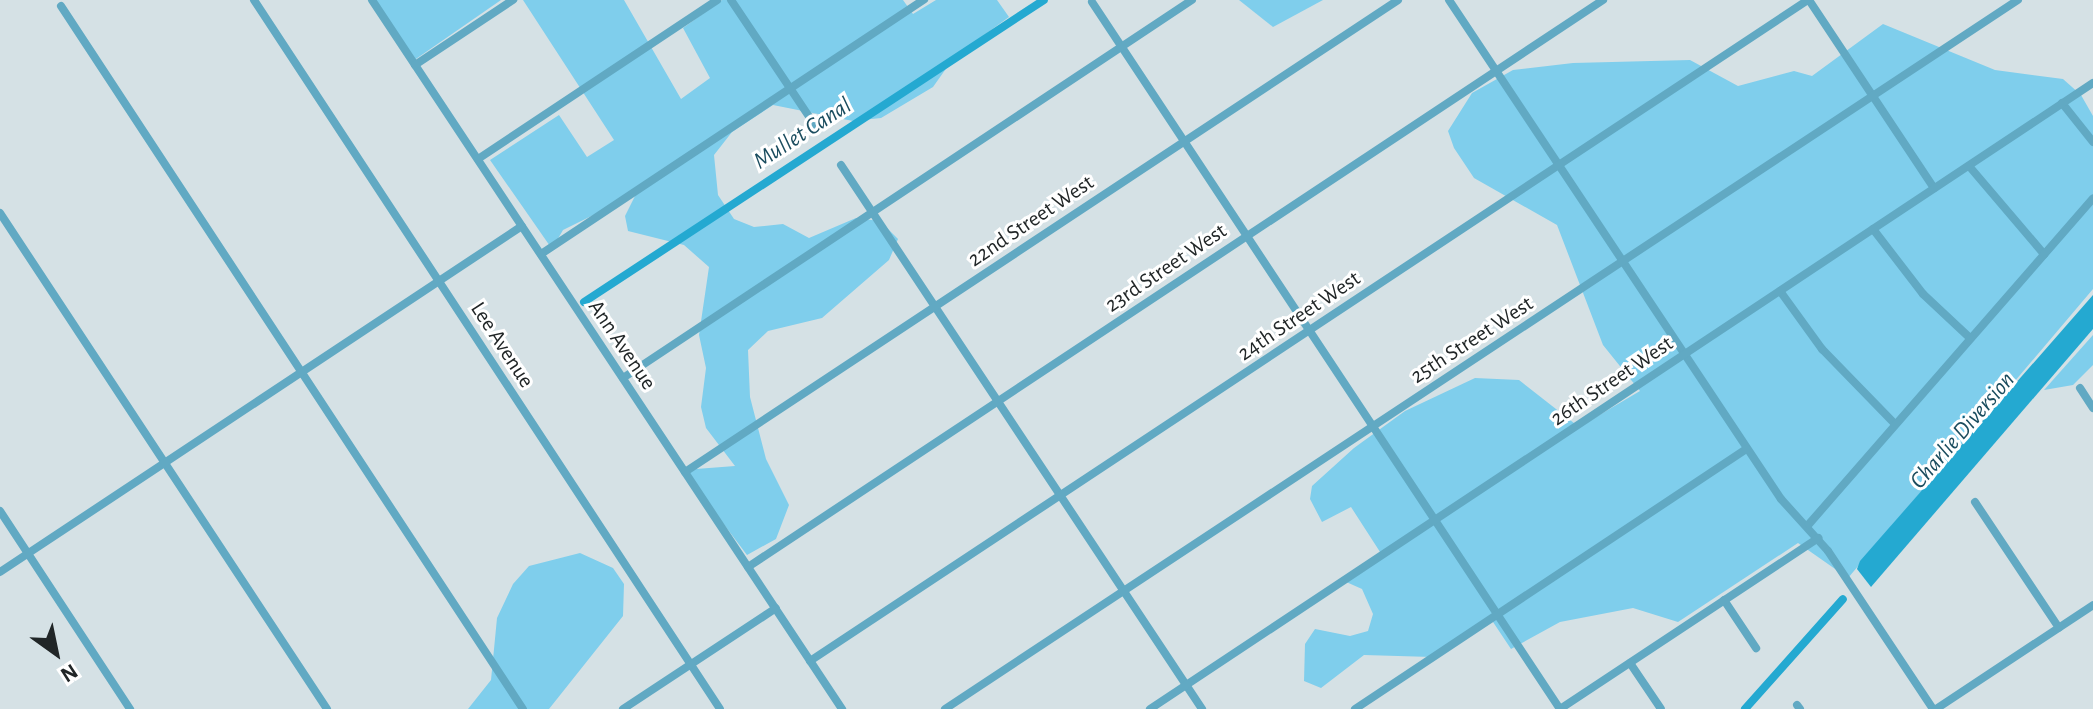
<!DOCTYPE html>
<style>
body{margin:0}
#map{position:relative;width:2093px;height:709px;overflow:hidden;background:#d5e1e5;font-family:"Alegreya Sans",sans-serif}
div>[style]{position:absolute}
.green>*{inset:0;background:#7fceec}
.water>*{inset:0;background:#24a9d1}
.canal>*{height:8px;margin:-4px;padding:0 4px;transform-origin:4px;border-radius:4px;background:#24a9d1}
.street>*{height:8px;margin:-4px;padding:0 4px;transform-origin:4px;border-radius:4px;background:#61a9c3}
span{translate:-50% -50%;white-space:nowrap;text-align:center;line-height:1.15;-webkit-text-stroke:6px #fff;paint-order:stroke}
.street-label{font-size:22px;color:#212627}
.water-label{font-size:24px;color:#1b4d5f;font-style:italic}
.north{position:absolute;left:16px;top:613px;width:80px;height:80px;-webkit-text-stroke:6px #fff;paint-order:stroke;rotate:147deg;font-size:22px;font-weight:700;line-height:32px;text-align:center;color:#212627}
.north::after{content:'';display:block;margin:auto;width:28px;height:36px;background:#212627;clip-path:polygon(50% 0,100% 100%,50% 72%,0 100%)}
</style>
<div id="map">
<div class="green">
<i style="clip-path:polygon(373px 0,501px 0,413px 61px)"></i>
<i style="clip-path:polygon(523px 0,624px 0,681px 99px,710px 78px,683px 28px,722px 0,903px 0,913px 14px,936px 0,997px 0,1009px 17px,955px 56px,933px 87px,881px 118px,853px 121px,773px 105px,732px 132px,714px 155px,718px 195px,734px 219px,754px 227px,783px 224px,809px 238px,856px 218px,880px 221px,898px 239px,889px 260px,822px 318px,768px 331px,748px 350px,750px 397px,766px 459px,789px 505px,776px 539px,747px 555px,683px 470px,735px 466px,706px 428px,701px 407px,706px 368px,699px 335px,709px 267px,684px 245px,628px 231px,625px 216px,636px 194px,563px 230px,552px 249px,490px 160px,559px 115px,587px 157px,614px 140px)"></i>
<i style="clip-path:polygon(1239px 0,1323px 0,1273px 27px)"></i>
<i style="clip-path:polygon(1883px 24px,1995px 70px,2063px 79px,2081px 95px,2093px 116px,2093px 289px,1848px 578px,1798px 543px,1678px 622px,1633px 608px,1560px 622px,1511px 649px,1491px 619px,1432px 657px,1364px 655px,1321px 688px,1304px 681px,1305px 644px,1315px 629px,1350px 636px,1368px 631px,1373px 614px,1362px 589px,1344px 581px,1382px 555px,1351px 507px,1322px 522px,1310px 499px,1312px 486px,1354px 448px,1405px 411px,1475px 378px,1519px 380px,1579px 427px,1640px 391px,1603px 345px,1557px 225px,1474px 178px,1454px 148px,1448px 131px,1472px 93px,1513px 70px,1573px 63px,1690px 60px,1738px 86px,1794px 71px,1812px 76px)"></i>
<i style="clip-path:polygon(2093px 335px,2093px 365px,2073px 385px,2044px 390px)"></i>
<i style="clip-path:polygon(580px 553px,613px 568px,624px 584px,623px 616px,549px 709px,468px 709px,491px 680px,497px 618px,513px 584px,529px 566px)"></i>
</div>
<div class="water">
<i style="clip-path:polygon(2093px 295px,2093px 329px,1871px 587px,1857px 569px,1860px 561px)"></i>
</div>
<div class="canal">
<i style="left:584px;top:302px;width:550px;rotate:-33.29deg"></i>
<i style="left:1745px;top:709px;width:147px;rotate:-48.3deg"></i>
</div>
<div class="street">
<i style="left:254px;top:0;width:848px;rotate:56.68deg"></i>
<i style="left:372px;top:0;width:851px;rotate:56.46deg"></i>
<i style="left:731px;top:0;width:153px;rotate:56.2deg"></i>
<i style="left:1449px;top:0;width:599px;rotate:56.36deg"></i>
<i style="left:1781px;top:499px;width:70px;rotate:47.9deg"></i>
<i style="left:1828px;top:551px;width:190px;rotate:56.4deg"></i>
<i style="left:1809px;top:0;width:226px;rotate:56.4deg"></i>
<i style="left:1092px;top:2px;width:848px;rotate:56.5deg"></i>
<i style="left:61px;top:6px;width:841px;rotate:56.69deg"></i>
<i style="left:415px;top:65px;width:118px;rotate:-33.6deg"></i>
<i style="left:2062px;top:103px;width:50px;rotate:51.5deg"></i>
<i style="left:478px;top:159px;width:287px;rotate:-33.6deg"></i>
<i style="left:841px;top:165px;width:653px;rotate:56.43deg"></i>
<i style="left:1969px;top:166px;width:116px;rotate:49.6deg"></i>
<i style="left:0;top:213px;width:594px;rotate:56.6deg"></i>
<i style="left:1873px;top:229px;width:82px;rotate:52.4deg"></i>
<i style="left:1923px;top:294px;width:64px;rotate:43.1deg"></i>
<i style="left:541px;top:254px;width:460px;rotate:-33.6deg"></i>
<i style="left:1780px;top:291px;width:72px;rotate:54.1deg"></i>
<i style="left:1822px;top:349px;width:105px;rotate:45.8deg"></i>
<i style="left:623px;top:378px;width:683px;rotate:-33.6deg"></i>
<i style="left:2080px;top:388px;width:24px;rotate:57deg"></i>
<i style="left:685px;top:472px;width:855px;rotate:-33.5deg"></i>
<i style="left:1975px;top:502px;width:151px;rotate:56.3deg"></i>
<i style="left:0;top:511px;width:237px;rotate:56.7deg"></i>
<i style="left:1809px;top:524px;width:432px;rotate:-48.9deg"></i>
<i style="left:748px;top:567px;width:1026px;rotate:-33.55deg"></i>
<i style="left:0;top:572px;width:626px;rotate:-33.54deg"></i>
<i style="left:1724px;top:600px;width:58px;rotate:56.3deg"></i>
<i style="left:810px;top:661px;width:1197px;rotate:-33.52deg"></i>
<i style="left:1630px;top:663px;width:55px;rotate:56deg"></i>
<i style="left:1797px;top:705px;width:5px;rotate:53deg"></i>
<i style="left:623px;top:709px;width:183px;rotate:-33.4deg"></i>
<i style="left:945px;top:709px;width:1286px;rotate:-33.46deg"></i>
<i style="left:1150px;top:709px;width:1132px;rotate:-33.58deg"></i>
<i style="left:1355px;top:709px;width:470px;rotate:-33.6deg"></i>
<i style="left:1560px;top:709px;width:310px;rotate:-33.5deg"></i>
<i style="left:1936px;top:709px;width:188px;rotate:-33.5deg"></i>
</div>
<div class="street-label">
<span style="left:1031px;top:221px;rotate:-34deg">22nd Street West</span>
<span style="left:1166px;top:268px;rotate:-34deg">23rd Street West</span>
<span style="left:1299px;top:316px;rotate:-34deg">24th Street West</span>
<span style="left:1472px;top:340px;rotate:-33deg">25th Street West</span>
<span style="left:502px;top:345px;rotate:57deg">Lee Avenue</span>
<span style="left:622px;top:345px;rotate:56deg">Ann Avenue</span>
<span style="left:1612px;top:381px;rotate:-34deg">26th Street West</span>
</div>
<div class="water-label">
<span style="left:803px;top:134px;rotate:-33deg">Mullet Canal</span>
<span style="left:1963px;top:431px;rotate:-49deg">Charlie Diversion</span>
</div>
<div class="north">N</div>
</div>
